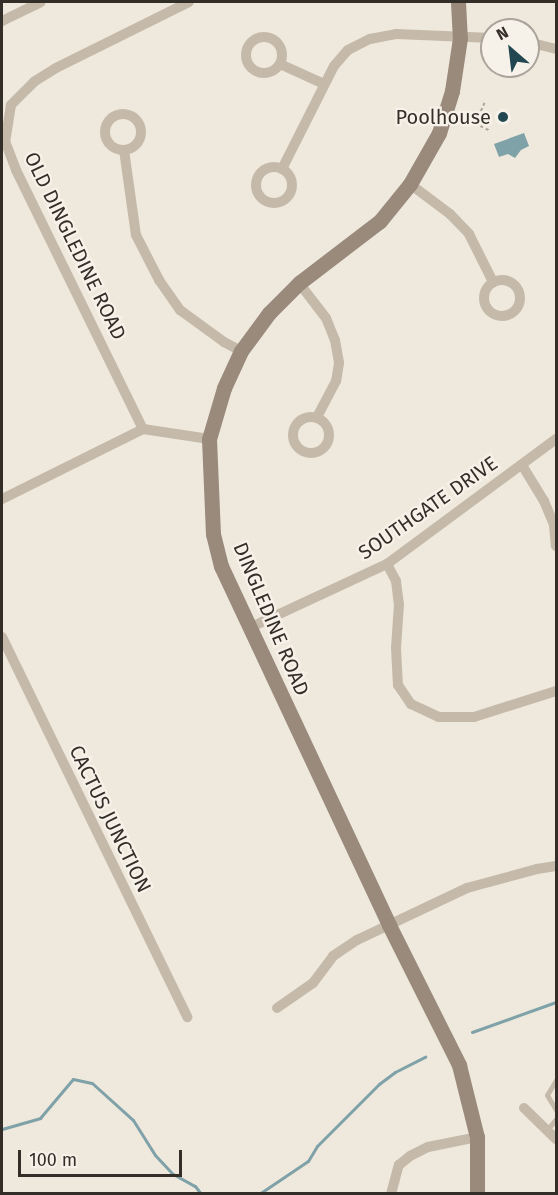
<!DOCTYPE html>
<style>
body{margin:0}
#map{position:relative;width:558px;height:1195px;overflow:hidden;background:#efe9dd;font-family:"Fira Sans",sans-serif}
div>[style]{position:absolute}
.water>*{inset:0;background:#7fa1a8}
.stream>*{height:3px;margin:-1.5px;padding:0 1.5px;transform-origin:1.5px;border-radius:1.5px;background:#7fa1a8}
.path>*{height:2px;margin-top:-1px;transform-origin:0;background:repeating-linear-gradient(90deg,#b1a595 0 3px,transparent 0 6px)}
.lane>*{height:5px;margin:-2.5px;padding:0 2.5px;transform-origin:2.5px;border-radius:2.5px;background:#c5baaa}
.street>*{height:10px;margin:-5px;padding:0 5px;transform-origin:5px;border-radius:5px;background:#c5baaa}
.street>.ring{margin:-5px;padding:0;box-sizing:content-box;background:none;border:10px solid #c5baaa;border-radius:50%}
.secondary>*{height:15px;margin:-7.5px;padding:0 7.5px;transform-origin:7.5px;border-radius:7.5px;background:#998a7c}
.dots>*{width:16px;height:16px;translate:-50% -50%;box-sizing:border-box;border:3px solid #f7f2e9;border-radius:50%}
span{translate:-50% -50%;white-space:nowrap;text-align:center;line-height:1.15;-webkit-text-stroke:4.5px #f7f2e9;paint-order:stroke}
.poi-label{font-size:20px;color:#342e29}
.right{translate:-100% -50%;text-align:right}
.street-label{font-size:20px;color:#342e29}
.frame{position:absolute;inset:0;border:3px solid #342e29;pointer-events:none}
.north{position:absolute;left:480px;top:18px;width:60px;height:60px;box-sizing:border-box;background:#f7f2e9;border:2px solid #a9a49c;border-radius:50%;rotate:332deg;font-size:16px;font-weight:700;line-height:24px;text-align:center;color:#342e29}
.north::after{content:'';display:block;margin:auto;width:21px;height:27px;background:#234750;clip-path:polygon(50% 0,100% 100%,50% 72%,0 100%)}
.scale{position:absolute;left:18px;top:1150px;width:164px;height:27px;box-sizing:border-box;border:3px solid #342e29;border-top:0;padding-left:8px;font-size:18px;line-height:21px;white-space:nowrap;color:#342e29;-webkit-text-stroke:4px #f7f2e9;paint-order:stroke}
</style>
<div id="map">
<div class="water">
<i style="clip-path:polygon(524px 133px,529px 146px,521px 150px,515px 158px,508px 154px,499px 157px,494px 144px)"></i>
</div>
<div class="stream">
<i style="left:472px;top:1032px;width:89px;rotate:-19.7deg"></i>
<i style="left:2px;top:1129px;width:40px;rotate:-16deg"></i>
<i style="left:40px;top:1118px;width:51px;rotate:-49.8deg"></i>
<i style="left:73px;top:1079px;width:19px;rotate:12deg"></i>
<i style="left:92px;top:1083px;width:55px;rotate:42.1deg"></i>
<i style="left:133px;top:1120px;width:41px;rotate:57.8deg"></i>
<i style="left:155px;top:1155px;width:26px;rotate:47deg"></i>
<i style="left:173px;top:1174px;width:25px;rotate:29deg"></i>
<i style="left:195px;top:1186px;width:10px;rotate:53deg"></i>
<i style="left:259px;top:1194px;width:59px;rotate:-34deg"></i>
<i style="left:308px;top:1161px;width:17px;rotate:-59deg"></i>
<i style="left:317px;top:1146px;width:88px;rotate:-45deg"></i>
<i style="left:379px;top:1084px;width:20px;rotate:-37deg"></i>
<i style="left:395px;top:1072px;width:34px;rotate:-27deg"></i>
</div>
<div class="path">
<i style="left:459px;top:115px;width:36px;rotate:27deg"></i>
<i style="left:476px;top:122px;width:24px;rotate:-66deg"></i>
</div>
<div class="lane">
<i style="left:556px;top:1080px;width:17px;rotate:121deg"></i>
<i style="left:547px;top:1095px;width:17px;rotate:59deg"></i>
<i style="left:547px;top:1130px;width:14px;rotate:-51deg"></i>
</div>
<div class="street">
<i style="left:189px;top:2px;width:148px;rotate:153.6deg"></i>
<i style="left:56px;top:68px;width:26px;rotate:148deg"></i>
<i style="left:34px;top:82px;width:33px;rotate:135deg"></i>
<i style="left:11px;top:105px;width:36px;rotate:99deg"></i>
<i style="left:5px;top:141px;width:31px;rotate:69deg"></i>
<i style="left:16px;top:170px;width:288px;rotate:63.9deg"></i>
<i style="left:143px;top:429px;width:67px;rotate:8.6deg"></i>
<i style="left:2px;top:21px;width:43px;rotate:-26deg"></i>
<i class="ring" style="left:246px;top:37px;width:26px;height:26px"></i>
<i style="left:528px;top:42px;width:29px;rotate:14deg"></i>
<i style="left:280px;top:64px;width:48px;rotate:24.4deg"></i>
<i class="ring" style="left:105px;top:114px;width:26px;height:26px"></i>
<i style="left:124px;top:150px;width:86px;rotate:82deg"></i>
<i style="left:136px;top:235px;width:51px;rotate:62.9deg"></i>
<i style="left:159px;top:280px;width:37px;rotate:55deg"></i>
<i style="left:180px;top:310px;width:54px;rotate:36deg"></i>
<i style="left:224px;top:342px;width:19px;rotate:28deg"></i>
<i class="ring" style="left:256px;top:167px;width:26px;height:26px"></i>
<i style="left:282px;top:169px;width:115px;rotate:-63.2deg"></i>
<i style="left:334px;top:66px;width:21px;rotate:-49deg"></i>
<i style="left:348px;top:50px;width:25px;rotate:-27deg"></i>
<i style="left:370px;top:39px;width:26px;rotate:-11deg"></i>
<i style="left:396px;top:34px;width:96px;rotate:2.4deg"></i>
<i style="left:410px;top:184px;width:50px;rotate:36.9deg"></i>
<i style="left:450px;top:214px;width:28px;rotate:46deg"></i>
<i style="left:469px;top:234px;width:54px;rotate:63.4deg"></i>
<i class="ring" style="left:484px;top:280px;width:26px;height:26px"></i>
<i style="left:299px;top:283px;width:44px;rotate:52.4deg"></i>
<i style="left:326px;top:318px;width:24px;rotate:68deg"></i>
<i style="left:335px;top:340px;width:23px;rotate:80deg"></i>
<i style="left:339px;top:363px;width:18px;rotate:99deg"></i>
<i style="left:336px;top:381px;width:41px;rotate:117.8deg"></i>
<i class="ring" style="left:293px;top:417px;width:26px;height:26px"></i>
<i style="left:522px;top:465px;width:42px;rotate:58.6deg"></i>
<i style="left:544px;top:501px;width:26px;rotate:67deg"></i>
<i style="left:554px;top:525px;width:21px;rotate:85deg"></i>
<i style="left:2px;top:499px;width:157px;rotate:-26.4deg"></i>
<i style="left:387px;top:564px;width:19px;rotate:62deg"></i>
<i style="left:396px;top:581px;width:23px;rotate:83deg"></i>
<i style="left:399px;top:604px;width:44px;rotate:93.9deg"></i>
<i style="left:396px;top:648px;width:37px;rotate:87deg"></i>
<i style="left:398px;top:685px;width:23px;rotate:56deg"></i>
<i style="left:411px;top:704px;width:31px;rotate:25deg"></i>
<i style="left:439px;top:717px;width:35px"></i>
<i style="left:474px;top:717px;width:86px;rotate:-17.6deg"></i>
<i style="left:249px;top:628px;width:152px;rotate:-24.9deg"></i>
<i style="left:387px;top:564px;width:210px;rotate:-36.5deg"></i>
<i style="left:2px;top:637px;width:423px;rotate:64deg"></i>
<i style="left:277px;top:1008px;width:44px;rotate:-34.8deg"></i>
<i style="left:313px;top:983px;width:34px;rotate:-53deg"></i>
<i style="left:333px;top:956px;width:29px;rotate:-34deg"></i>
<i style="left:357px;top:940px;width:122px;rotate:-25.3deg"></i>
<i style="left:467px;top:888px;width:73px;rotate:-15.2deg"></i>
<i style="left:537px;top:869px;width:19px;rotate:-9deg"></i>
<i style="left:524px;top:1108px;width:45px;rotate:44.1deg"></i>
<i style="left:391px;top:1194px;width:30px;rotate:-75deg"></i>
<i style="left:399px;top:1165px;width:14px;rotate:-39deg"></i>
<i style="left:410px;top:1156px;width:20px;rotate:-27deg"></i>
<i style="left:428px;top:1147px;width:50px;rotate:-11.5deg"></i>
</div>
<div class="secondary">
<i style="left:458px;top:2px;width:36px;rotate:87deg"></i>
<i style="left:460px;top:38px;width:54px;rotate:98.6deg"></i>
<i style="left:452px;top:91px;width:44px;rotate:107.2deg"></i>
<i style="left:439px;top:133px;width:59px;rotate:119.6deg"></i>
<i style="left:410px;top:184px;width:48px;rotate:129deg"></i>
<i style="left:380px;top:221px;width:102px;rotate:142.6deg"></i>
<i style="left:299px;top:283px;width:42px;rotate:135deg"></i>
<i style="left:269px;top:313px;width:47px;rotate:126.4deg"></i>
<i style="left:241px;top:351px;width:41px;rotate:114.7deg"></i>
<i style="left:224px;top:388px;width:53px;rotate:106.4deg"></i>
<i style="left:209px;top:439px;width:95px;rotate:87.6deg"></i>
<i style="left:213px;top:534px;width:33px;rotate:76deg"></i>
<i style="left:221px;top:566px;width:396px;rotate:64.9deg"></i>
<i style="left:389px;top:925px;width:157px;rotate:63.4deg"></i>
<i style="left:459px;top:1065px;width:74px;rotate:76deg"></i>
<i style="left:477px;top:1137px;width:57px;rotate:90deg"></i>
</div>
<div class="dots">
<i style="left:503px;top:117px;background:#234750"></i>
</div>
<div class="poi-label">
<span class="right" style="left:491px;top:117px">Poolhouse</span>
</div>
<div class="street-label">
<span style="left:75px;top:246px;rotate:64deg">OLD DINGLEDINE ROAD</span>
<span style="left:428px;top:508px;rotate:-35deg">SOUTHGATE DRIVE</span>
<span style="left:271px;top:619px;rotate:67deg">DINGLEDINE ROAD</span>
<span style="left:110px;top:819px;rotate:64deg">CACTUS JUNCTION</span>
</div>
<div class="frame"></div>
<div class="north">N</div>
<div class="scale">100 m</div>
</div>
